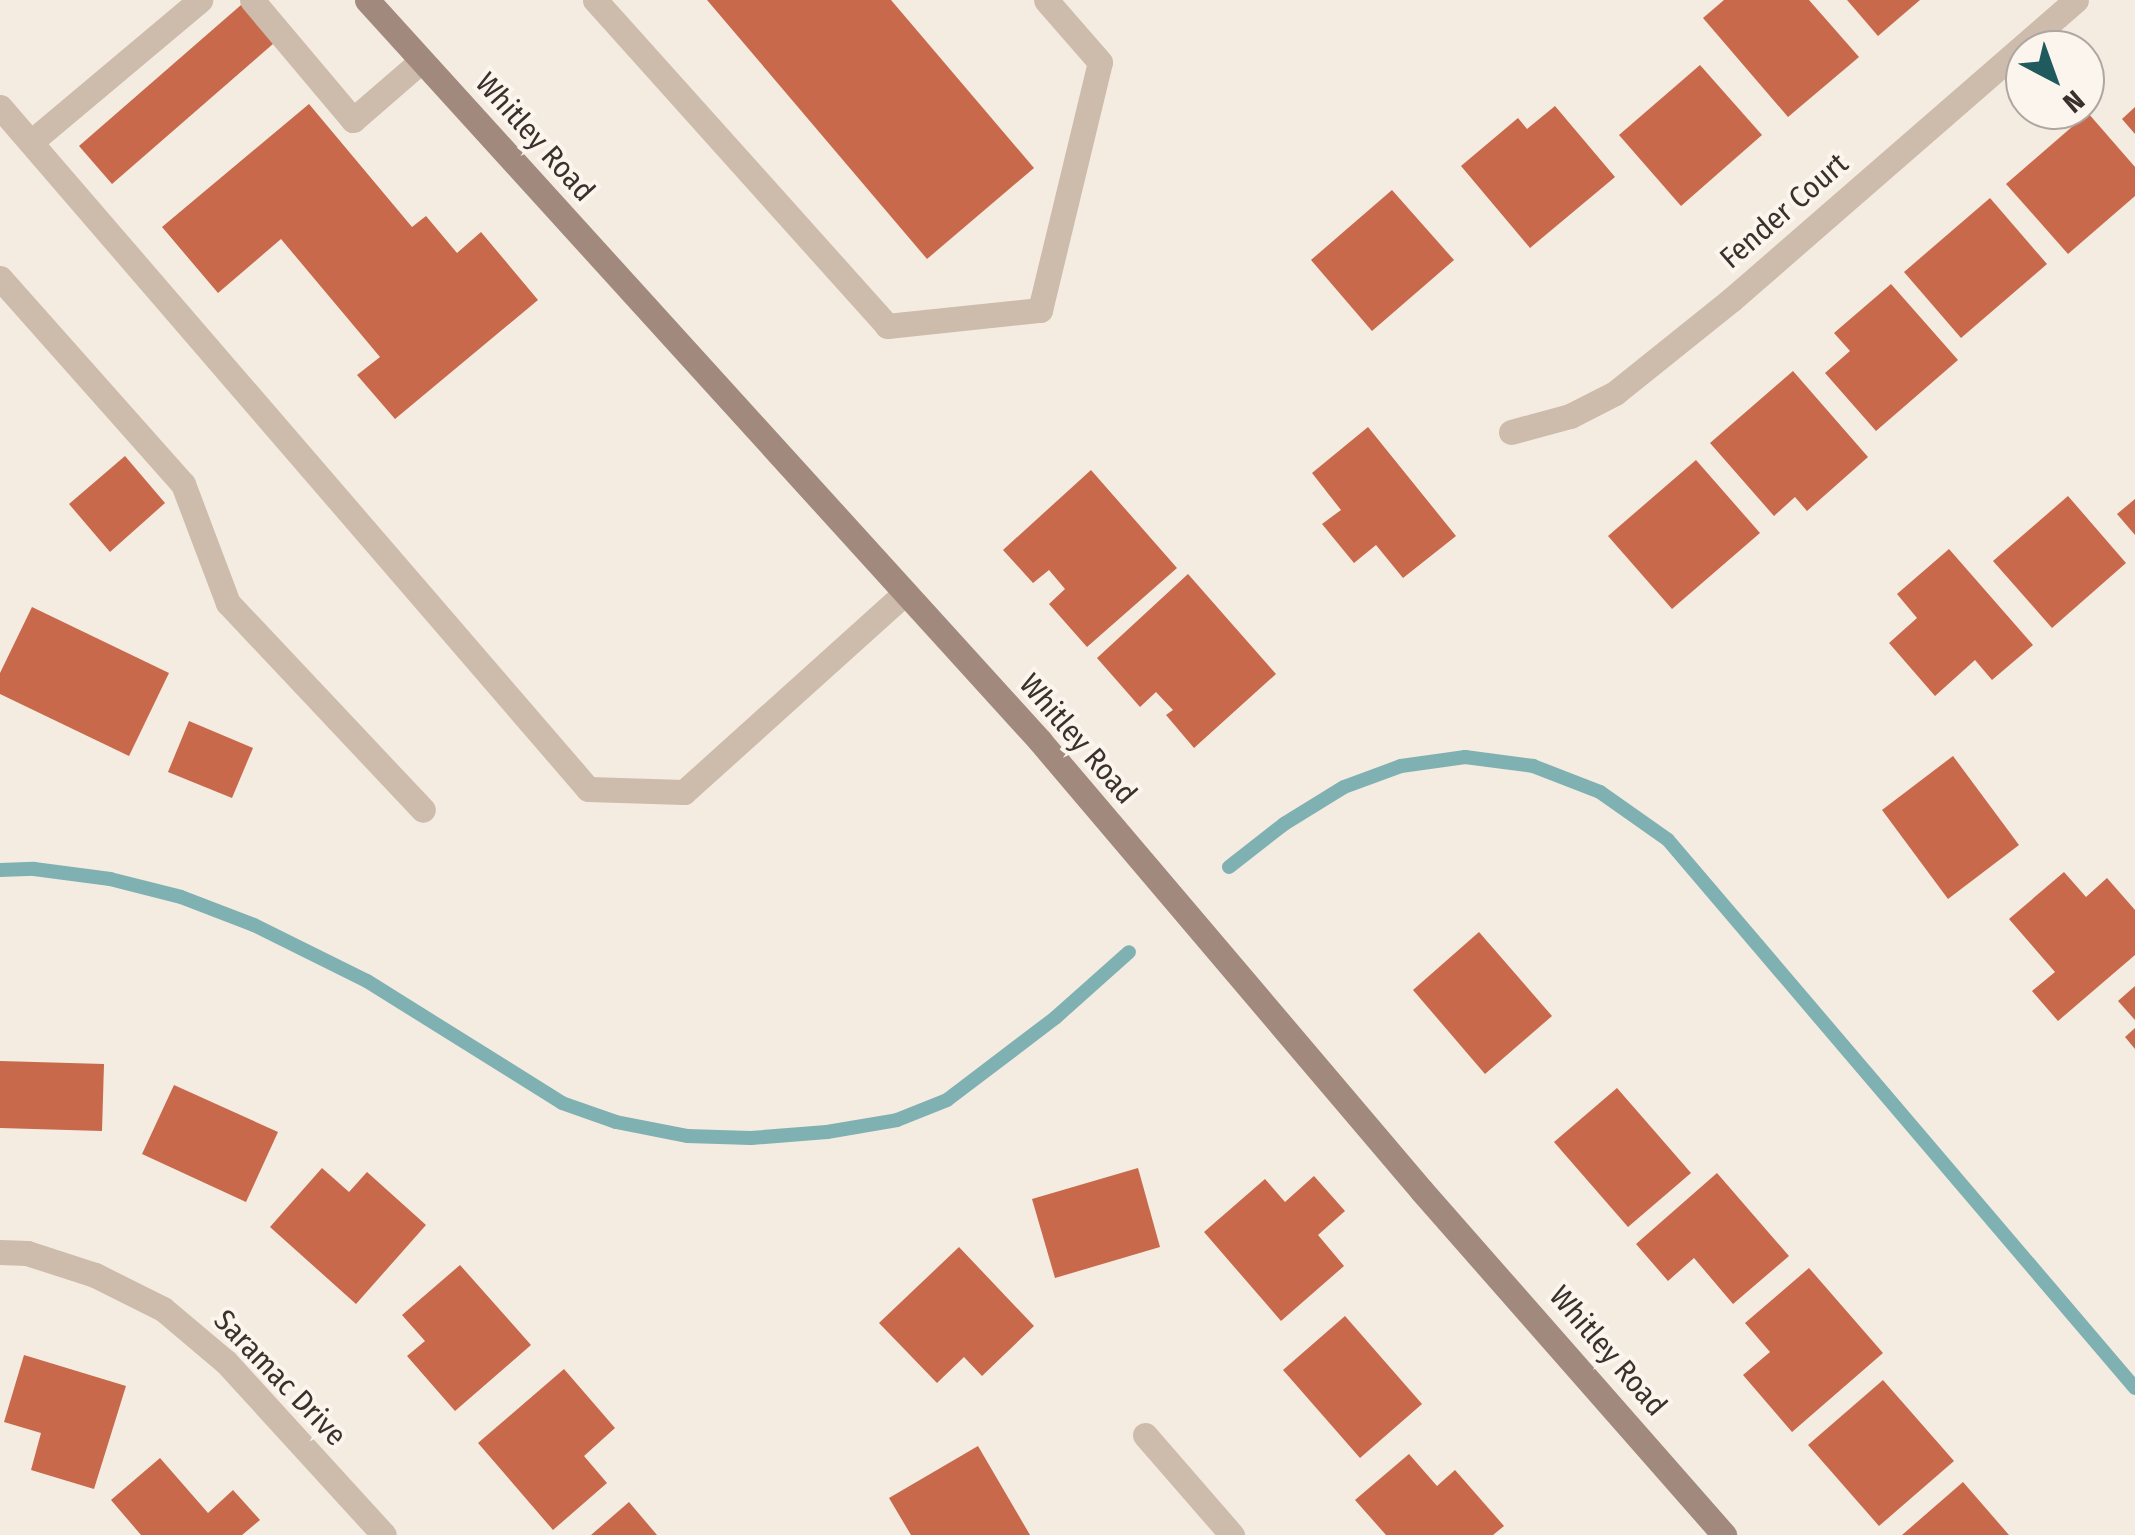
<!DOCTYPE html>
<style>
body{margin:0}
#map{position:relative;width:2135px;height:1535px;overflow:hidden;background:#f4ebe1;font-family:"Fira Sans Condensed",sans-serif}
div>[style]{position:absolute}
.stream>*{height:14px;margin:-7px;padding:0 7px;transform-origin:7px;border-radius:7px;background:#7fb0b2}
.building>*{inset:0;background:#c8694b}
.lane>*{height:25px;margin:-12.5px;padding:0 12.5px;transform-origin:12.5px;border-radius:12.5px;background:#cdbbac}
.street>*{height:25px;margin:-12.5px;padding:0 12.5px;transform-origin:12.5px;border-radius:12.5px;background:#cdbbac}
.secondary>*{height:25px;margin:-12.5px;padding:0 12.5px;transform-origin:12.5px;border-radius:12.5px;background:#a18a7d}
span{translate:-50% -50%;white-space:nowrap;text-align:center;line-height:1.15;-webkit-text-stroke:8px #fbf5ee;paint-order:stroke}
.street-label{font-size:30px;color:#3b302b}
.north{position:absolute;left:2005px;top:30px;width:100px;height:100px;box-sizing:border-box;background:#fbf5ee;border:2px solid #aea6a0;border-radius:50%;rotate:139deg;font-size:28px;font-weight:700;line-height:40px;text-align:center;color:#3b302b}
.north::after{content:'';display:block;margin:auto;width:35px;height:45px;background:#1f5a5e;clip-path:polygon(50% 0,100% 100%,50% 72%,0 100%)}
</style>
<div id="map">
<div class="stream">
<i style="left:1229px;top:867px;width:70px;rotate:-38deg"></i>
<i style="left:1284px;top:824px;width:70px;rotate:-31.7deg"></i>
<i style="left:1344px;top:787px;width:61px;rotate:-20.2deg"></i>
<i style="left:1401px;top:766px;width:65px;rotate:-8deg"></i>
<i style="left:1465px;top:757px;width:69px;rotate:7.5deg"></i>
<i style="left:1533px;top:766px;width:72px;rotate:21.2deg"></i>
<i style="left:1600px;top:792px;width:83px;rotate:35.2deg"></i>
<i style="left:1668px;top:840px;width:720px;rotate:49.56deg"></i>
<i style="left:0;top:870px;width:34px;rotate:-2deg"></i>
<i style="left:34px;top:869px;width:77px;rotate:7.5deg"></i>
<i style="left:110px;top:879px;width:73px;rotate:14.2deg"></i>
<i style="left:181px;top:897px;width:78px;rotate:21deg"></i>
<i style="left:254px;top:925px;width:126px;rotate:26.4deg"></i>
<i style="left:367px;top:981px;width:230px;rotate:32deg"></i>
<i style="left:562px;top:1103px;width:57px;rotate:19.4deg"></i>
<i style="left:616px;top:1122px;width:72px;rotate:11.2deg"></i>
<i style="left:687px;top:1136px;width:64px;rotate:1.8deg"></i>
<i style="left:751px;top:1138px;width:76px;rotate:-4.5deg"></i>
<i style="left:827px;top:1132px;width:71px;rotate:-9.7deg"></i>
<i style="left:897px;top:1120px;width:54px;rotate:-21.8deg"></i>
<i style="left:947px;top:1100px;width:136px;rotate:-37.2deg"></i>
<i style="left:1055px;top:1018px;width:99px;rotate:-41.7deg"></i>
</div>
<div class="building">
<i style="clip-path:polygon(707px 0,891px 0,1034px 168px,927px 259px)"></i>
<i style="clip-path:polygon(1724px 0,1809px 0,1859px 57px,1788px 117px,1703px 18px)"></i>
<i style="clip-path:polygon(1847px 0,1920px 0,1878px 36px)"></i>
<i style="clip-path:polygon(241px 5px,274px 43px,112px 184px,79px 146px)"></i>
<i style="clip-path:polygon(1700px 65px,1762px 135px,1681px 206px,1619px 135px)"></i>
<i style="clip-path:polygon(309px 104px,412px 227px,426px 216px,457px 253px,481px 232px,538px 300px,395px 419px,357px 375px,380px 357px,281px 239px,218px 293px,162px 227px)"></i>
<i style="clip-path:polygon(1555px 106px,1615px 177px,1530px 248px,1461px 166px,1518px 118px,1527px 129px)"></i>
<i style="clip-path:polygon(2135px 107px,2135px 134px,2122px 119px)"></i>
<i style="clip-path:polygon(2088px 113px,2135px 167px,2135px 196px,2068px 254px,2006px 184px)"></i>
<i style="clip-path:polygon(1392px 190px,1454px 260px,1372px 331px,1311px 260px)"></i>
<i style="clip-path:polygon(1990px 198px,2047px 264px,1961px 338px,1904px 272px)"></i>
<i style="clip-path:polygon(1891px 284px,1958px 360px,1876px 431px,1825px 373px,1850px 351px,1834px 333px)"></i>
<i style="clip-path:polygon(1793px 371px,1868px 457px,1807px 511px,1795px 497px,1774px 516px,1710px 443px)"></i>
<i style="clip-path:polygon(1368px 427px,1456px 536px,1403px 578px,1376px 545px,1354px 563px,1322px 524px,1341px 510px,1312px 473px)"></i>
<i style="clip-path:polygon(125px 456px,165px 503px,110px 552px,69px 504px)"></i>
<i style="clip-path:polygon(1696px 460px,1760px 533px,1672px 609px,1608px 536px)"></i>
<i style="clip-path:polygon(1091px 470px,1177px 568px,1087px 647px,1049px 604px,1065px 589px,1049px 570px,1033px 583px,1003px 550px)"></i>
<i style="clip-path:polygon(2068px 496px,2126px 563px,2052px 628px,1993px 561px)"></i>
<i style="clip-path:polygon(2135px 499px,2135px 535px,2117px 514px)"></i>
<i style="clip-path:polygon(1949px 549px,2033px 645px,1992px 680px,1975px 660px,1935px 696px,1889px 643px,1917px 618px,1897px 594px)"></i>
<i style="clip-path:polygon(1188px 574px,1276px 674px,1194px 748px,1166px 715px,1173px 710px,1156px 692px,1140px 707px,1097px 658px)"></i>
<i style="clip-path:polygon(32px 607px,169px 673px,129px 756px,0 694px,0 673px)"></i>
<i style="clip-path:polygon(189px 721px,253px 748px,232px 798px,168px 772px)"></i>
<i style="clip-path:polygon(1953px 756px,2019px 845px,1948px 899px,1882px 810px)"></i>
<i style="clip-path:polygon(2064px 872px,2086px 897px,2107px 878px,2135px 910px,2135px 955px,2058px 1021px,2032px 991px,2055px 972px,2009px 919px)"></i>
<i style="clip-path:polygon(1479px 932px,1552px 1016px,1485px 1074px,1413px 990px)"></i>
<i style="clip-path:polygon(2135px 986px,2135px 1020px,2118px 1001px)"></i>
<i style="clip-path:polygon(2135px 1028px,2135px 1049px,2125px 1037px)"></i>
<i style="clip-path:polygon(0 1061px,104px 1064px,102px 1131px,0 1128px)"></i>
<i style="clip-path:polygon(174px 1085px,278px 1132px,246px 1202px,142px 1154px)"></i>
<i style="clip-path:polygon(1617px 1088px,1691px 1173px,1628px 1227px,1554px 1142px)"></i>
<i style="clip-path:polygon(322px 1168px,349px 1192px,367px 1172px,426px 1225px,356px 1304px,270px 1227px)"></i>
<i style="clip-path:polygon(1138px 1168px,1160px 1247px,1055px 1278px,1032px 1199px)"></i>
<i style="clip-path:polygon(1717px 1173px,1789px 1256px,1733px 1304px,1694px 1258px,1668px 1281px,1636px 1244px)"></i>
<i style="clip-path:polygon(1314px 1176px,1345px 1211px,1318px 1235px,1344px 1266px,1281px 1321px,1204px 1232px,1265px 1179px,1285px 1202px)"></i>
<i style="clip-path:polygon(959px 1247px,1034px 1326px,982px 1376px,964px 1357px,937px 1383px,879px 1323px)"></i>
<i style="clip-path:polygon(460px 1265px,531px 1345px,455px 1411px,407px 1356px,425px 1341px,402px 1315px)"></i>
<i style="clip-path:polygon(1809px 1268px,1883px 1353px,1792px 1432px,1743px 1375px,1770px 1352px,1745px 1323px)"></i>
<i style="clip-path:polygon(1345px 1316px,1422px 1404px,1360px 1458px,1283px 1370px)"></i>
<i style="clip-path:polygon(24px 1355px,126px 1386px,94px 1489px,31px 1470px,41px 1433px,4px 1422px)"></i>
<i style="clip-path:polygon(564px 1369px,615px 1428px,584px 1456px,607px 1483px,553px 1530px,478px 1443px)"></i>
<i style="clip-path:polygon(1883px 1380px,1954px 1461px,1879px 1526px,1808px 1445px)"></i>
<i style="clip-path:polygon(978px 1446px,1030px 1535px,911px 1535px,889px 1498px)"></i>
<i style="clip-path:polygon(1409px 1454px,1437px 1486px,1455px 1470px,1504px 1526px,1493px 1535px,1386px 1535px,1355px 1500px)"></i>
<i style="clip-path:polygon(160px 1458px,208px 1513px,233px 1490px,260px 1520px,242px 1535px,141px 1535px,111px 1500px)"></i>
<i style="clip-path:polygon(1963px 1482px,2009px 1535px,1902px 1535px)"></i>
<i style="clip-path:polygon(629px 1502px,657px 1535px,591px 1535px)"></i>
</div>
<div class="lane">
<i style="left:252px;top:0;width:157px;rotate:49.9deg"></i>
<i style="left:353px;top:120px;width:90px;rotate:-40.9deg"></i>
<i style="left:595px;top:0;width:438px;rotate:48.1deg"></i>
<i style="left:887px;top:326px;width:154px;rotate:-6deg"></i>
<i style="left:1040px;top:310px;width:255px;rotate:-76.4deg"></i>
<i style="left:1100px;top:62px;width:82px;rotate:-131.1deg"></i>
<i style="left:0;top:107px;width:900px;rotate:49.23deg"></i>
<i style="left:588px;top:789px;width:96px;rotate:1.8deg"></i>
<i style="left:684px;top:792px;width:297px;rotate:-42deg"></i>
<i style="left:31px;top:142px;width:221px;rotate:-40deg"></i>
<i style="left:0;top:278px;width:276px;rotate:48.4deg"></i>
<i style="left:183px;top:484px;width:127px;rotate:69.3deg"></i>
<i style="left:228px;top:603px;width:284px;rotate:46.7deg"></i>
</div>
<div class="street">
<i style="left:1511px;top:432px;width:61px;rotate:-15.2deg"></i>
<i style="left:1570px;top:416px;width:51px;rotate:-27.1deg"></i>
<i style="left:1615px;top:393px;width:149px;rotate:-38.7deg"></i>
<i style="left:1731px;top:300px;width:457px;rotate:-41deg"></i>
<i style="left:0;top:1252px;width:27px;rotate:2deg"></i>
<i style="left:27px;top:1253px;width:71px;rotate:17.9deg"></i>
<i style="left:95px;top:1275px;width:76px;rotate:26.6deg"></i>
<i style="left:163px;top:1309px;width:82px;rotate:40.1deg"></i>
<i style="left:226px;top:1362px;width:234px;rotate:47.6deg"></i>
<i style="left:1145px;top:1435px;width:133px;rotate:49deg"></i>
</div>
<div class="secondary">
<i style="left:367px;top:0;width:1001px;rotate:47.75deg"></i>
<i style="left:1040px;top:741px;width:590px;rotate:49.67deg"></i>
<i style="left:1422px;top:1191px;width:458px;rotate:48.7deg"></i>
</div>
<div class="street-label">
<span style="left:535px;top:137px;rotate:48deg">Whitley Road</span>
<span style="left:1784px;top:211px;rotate:-41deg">Fender Court</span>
<span style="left:1078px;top:739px;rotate:49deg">Whitley Road</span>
<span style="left:1608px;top:1351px;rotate:49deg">Whitley Road</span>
<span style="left:280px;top:1378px;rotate:46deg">Saramac Drive</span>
</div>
<div class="north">N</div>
</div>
